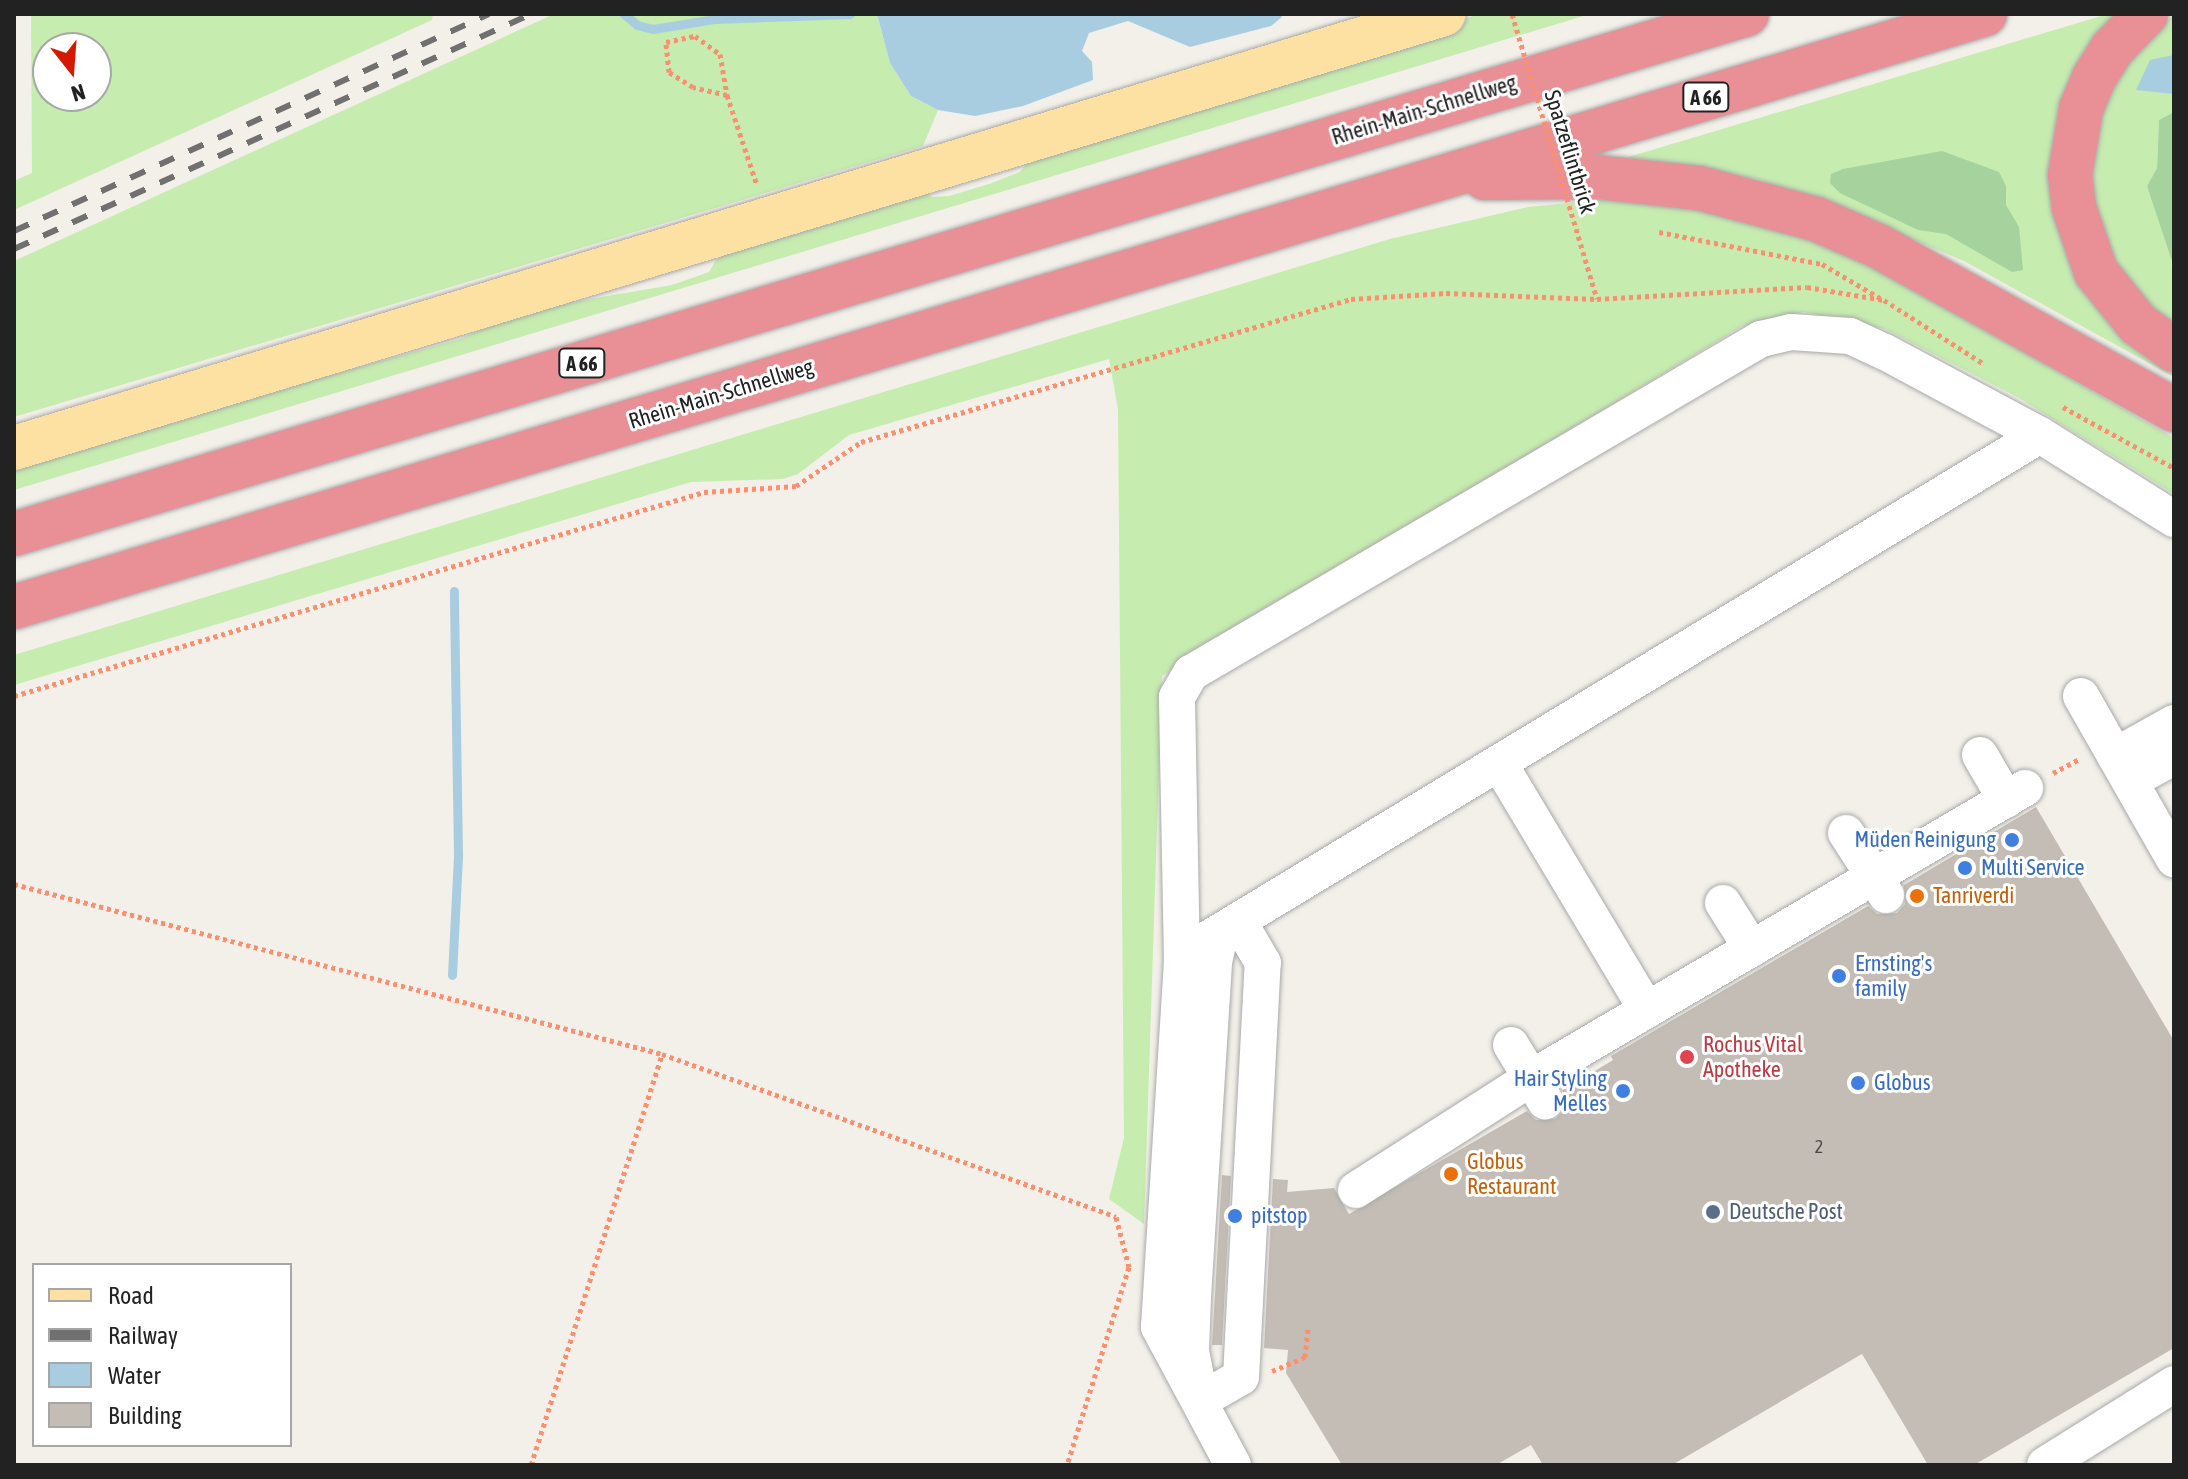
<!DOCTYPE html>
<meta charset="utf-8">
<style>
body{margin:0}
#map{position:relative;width:2188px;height:1479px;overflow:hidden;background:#f2f0e9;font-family:"Asap Condensed",sans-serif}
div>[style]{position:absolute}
.grass>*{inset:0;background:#c6ecaf}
.forest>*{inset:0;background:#a6d29d}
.water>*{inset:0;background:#a9cde0}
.stream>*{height:9px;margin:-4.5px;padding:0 4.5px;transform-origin:4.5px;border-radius:4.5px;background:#a9cde0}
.building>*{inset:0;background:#c3bdb5}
.path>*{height:5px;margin-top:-2.5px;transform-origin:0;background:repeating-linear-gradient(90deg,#fc8f70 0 4px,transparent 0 8px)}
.roads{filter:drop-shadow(0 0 2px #a9a9a9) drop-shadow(0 0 2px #a9a9a9)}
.minor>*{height:36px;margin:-18px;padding:0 18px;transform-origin:18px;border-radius:18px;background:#fff}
.major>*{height:44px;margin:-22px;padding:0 22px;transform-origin:22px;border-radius:22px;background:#fde1a2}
.highway>*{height:44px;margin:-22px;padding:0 22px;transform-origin:22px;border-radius:22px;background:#e99096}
.rail>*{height:6px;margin-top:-3px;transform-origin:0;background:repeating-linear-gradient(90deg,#707070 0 16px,transparent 0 32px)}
.path-bridge>*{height:5px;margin-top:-2.5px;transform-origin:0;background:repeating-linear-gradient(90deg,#fc8f70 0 4px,transparent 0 8px)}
.dots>*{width:22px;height:22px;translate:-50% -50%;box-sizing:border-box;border:4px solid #fff;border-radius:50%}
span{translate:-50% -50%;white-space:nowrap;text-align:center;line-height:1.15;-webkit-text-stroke:6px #fff;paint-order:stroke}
.number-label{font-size:18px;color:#4a4947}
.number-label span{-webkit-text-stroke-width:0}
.shield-label span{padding:2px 6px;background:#fff;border:2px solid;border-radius:6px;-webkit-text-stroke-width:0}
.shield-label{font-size:20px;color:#222;font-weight:700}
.street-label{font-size:22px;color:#222}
.shop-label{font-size:22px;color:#366cbe}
.right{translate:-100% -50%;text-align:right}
.left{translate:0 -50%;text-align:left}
.food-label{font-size:22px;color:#c56008}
.health-label{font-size:22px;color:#be3a42}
.service-label{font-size:22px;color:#4e5e75}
.frame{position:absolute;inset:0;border:16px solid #222;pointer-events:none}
.legend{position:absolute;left:32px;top:1263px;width:260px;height:184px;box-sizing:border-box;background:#fff;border:2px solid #a7a7a7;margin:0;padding:10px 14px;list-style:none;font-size:24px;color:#222}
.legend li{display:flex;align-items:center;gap:16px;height:40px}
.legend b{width:40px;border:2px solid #a7a7a7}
.north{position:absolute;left:32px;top:32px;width:80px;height:80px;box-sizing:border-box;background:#fff;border:2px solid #a7a7a7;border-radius:50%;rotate:163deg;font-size:22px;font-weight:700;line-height:32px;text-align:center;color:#222}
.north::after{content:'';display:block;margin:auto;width:28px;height:36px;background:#d41900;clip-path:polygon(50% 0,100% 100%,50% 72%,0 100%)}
</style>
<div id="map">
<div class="grass">
<i style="clip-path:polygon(evenodd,31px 14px,433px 14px,432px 20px,14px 210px,14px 181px,32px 173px,31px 14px,48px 48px,96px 48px,96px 96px,48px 96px,48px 48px)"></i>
<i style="clip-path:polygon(554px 14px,877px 14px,890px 63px,911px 96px,938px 110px,923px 146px,14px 417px,14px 261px)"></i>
<i style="clip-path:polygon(1478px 14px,1590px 14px,14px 490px,14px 464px,460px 339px,525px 310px,672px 285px,709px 272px,716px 260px,738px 245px,922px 190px,932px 197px,949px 196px,989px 184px,1020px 172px,1033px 155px,1403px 43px)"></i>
<i style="clip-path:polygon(2108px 14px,2118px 14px,2051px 174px,2174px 367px,2174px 377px,1964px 261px,1818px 200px,1756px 179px,1615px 161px)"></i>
<i style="clip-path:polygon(2174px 14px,2174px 112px,2159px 120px,2157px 168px,2147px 186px,2171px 248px,2174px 324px,2141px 300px,2116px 268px,2087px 183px,2103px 101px,2125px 62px)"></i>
<i style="clip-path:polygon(1642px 196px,1730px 210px,1840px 249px,1918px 291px,2174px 438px,2174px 494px,2019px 398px,1885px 329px,1804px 312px,1742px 326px,1162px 676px,1144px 1224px,1109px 1199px,1124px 1138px,1118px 409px,1109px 359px,849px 435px,798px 474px,783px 479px,691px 482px,14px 685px,14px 655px,1390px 239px,1528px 207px)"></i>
</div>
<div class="forest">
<i style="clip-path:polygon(2174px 112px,2174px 267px,2147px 186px,2157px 168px,2159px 120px)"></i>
<i style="clip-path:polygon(1942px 151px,1999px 172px,2006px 186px,2006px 205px,2019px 227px,2023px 270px,2012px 272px,1946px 234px,1918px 230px,1840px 193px,1830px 183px,1831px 174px,1843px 169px)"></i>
</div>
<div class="water">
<i style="clip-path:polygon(877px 14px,1280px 14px,1282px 17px,1271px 26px,1190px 47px,1128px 21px,1089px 33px,1082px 51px,1092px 62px,1093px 80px,1023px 106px,975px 116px,938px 110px,911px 96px,890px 63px)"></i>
<i style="clip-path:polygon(2174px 55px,2174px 94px,2136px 90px,2150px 60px)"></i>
</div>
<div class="stream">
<i style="left:624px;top:14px;width:17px;rotate:40deg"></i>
<i style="left:637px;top:25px;width:16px;rotate:14deg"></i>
<i style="left:653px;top:29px;width:63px;rotate:-9.2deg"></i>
<i style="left:715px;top:19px;width:135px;rotate:-2.1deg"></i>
<i style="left:452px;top:975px;width:120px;rotate:-87.1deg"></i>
<i style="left:458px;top:855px;width:264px;rotate:-90.9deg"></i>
</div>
<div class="building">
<i style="clip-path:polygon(2036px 807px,2174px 1041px,2174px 1348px,1974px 1465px,1928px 1465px,1862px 1354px,1672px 1465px,1543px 1465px,1531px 1445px,1496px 1465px,1342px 1465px,1286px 1373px,1288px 1350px,1264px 1348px,1273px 1179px,1288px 1180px,1287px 1192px,1334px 1188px,1349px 1214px,1527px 1111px,1536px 1120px,1555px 1119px,1564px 1110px,1563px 1090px,1613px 1060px,1611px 1056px,1868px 906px,1877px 914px,1897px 913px,1905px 904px,1904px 885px)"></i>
<i style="clip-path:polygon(1222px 1175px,1231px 1176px,1222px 1345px,1212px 1345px)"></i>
</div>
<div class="path">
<i style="left:727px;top:95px;width:35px;rotate:-167deg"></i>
<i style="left:693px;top:87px;width:28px;rotate:-148deg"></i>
<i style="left:669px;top:72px;width:30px;rotate:-96deg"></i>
<i style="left:666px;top:42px;width:30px;rotate:-12deg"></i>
<i style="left:695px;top:36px;width:31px;rotate:36deg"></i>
<i style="left:720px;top:54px;width:42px;rotate:80.3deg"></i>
<i style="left:727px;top:95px;width:95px;rotate:71.6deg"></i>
<i style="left:1659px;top:232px;width:166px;rotate:11.1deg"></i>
<i style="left:1822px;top:264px;width:67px;rotate:30.4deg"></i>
<i style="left:2063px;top:407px;width:127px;rotate:28.8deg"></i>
<i style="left:14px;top:696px;width:720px;rotate:-16.47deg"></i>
<i style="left:704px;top:492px;width:92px;rotate:-3.7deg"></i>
<i style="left:796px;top:486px;width:78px;rotate:-34.1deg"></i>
<i style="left:861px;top:442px;width:510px;rotate:-16.27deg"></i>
<i style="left:1351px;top:299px;width:95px;rotate:-3.6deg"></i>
<i style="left:1446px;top:293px;width:151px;rotate:2.3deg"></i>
<i style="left:1597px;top:299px;width:210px;rotate:-3.3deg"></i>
<i style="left:1807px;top:287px;width:78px;rotate:9.6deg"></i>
<i style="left:1884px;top:300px;width:119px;rotate:32.6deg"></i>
<i style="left:2053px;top:773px;width:30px;rotate:-28deg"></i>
<i style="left:14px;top:884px;width:670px;rotate:14.7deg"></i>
<i style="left:662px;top:1054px;width:482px;rotate:19.7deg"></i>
<i style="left:1116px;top:1217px;width:52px;rotate:75.4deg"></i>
<i style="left:1129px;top:1267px;width:207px;rotate:107.4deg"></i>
<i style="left:1272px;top:1371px;width:36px;rotate:-23deg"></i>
<i style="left:1305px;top:1357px;width:30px;rotate:-84deg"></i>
<i style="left:531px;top:1465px;width:431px;rotate:-72.3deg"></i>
</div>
<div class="roads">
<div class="minor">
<i style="left:2081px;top:696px;width:188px;rotate:60.3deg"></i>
<i style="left:1980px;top:755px;width:52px;rotate:60deg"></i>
<i style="left:2115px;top:756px;width:68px;rotate:-29.2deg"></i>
<i style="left:1499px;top:763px;width:288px;rotate:59.1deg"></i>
<i style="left:2130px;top:781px;width:50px;rotate:-28.6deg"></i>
<i style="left:1846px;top:833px;width:74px;rotate:57.2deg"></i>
<i style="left:1723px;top:903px;width:54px;rotate:57.8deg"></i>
<i style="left:1182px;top:961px;width:23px;rotate:-45deg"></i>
<i style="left:1198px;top:945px;width:984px;rotate:-31.2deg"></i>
<i style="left:1511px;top:1045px;width:66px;rotate:58.7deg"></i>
<i style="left:1356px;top:1190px;width:208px;rotate:-32.6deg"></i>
<i style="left:1531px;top:1078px;width:573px;rotate:-30.41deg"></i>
<i style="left:1198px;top:1387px;width:38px;rotate:-101deg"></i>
<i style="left:1191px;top:1350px;width:53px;rotate:-87.8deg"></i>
<i style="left:1193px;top:1297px;width:336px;rotate:-86.4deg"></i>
<i style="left:1214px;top:962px;width:31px;rotate:-77deg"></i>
<i style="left:1201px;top:1400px;width:46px;rotate:-29.9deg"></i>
<i style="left:1241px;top:1377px;width:415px;rotate:-87deg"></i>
<i style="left:1263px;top:963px;width:48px;rotate:-120.3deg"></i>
<i style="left:1233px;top:1465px;width:157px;rotate:-118.2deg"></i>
<i style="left:1159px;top:1327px;width:367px;rotate:-86.4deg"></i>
<i style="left:1182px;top:961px;width:264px;rotate:-91.1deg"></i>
<i style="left:1177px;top:697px;width:28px;rotate:-60deg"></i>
<i style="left:1191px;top:673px;width:661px;rotate:-30.37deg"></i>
<i style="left:1761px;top:339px;width:31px;rotate:-13deg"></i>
<i style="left:1791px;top:332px;width:59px;rotate:3.9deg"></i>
<i style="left:1850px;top:336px;width:38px;rotate:25deg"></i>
<i style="left:1885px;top:352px;width:176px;rotate:28.2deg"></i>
<i style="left:2040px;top:435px;width:158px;rotate:32.1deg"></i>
<i style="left:2045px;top:1465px;width:152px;rotate:-32.1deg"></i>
</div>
<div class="major">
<i style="left:14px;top:448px;width:1494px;rotate:-16.88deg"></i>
</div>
<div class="highway">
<i style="left:2146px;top:14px;width:49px;rotate:134.2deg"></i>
<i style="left:2112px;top:49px;width:34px;rotate:122deg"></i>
<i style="left:2094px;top:78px;width:34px;rotate:113deg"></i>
<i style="left:2081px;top:109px;width:67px;rotate:99.5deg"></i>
<i style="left:2070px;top:175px;width:33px;rotate:83deg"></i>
<i style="left:2074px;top:208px;width:68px;rotate:71deg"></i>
<i style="left:2096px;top:272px;width:67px;rotate:51.1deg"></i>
<i style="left:2138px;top:324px;width:44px;rotate:35.8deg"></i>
<i style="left:1485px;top:178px;width:112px;rotate:-0.5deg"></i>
<i style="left:1597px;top:177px;width:103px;rotate:6.2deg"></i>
<i style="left:1699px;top:188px;width:121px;rotate:14.8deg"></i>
<i style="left:1816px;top:219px;width:68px;rotate:23.5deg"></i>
<i style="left:1878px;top:246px;width:338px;rotate:29deg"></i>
<i style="left:14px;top:534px;width:1809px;rotate:-16.7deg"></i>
<i style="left:14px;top:607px;width:2058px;rotate:-16.74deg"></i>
</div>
</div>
<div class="rail">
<i style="left:14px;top:231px;width:522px;rotate:-24.55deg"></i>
<i style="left:14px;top:249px;width:568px;rotate:-24.44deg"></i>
</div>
<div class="path-bridge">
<i style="left:1512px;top:14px;width:297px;rotate:73.4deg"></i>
</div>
<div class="dots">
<i style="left:2012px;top:840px;background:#3f7fe0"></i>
<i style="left:1965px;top:868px;background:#3f7fe0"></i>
<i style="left:1917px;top:896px;background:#e8710a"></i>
<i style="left:1839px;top:976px;background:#3f7fe0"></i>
<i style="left:1687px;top:1057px;background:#e0444e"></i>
<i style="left:1858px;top:1083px;background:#3f7fe0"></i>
<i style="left:1623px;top:1091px;background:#3f7fe0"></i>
<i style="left:1451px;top:1174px;background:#e8710a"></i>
<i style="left:1713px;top:1212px;background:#5c6f8a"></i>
<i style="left:1235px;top:1216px;background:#3f7fe0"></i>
</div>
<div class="number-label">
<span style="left:1819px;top:1147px">2</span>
</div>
<div class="shield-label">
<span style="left:1706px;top:97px">A 66</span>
<span style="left:582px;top:363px">A 66</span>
</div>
<div class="street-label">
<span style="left:1424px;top:110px;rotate:-17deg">Rhein-Main-Schnellweg</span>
<span style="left:1570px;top:152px;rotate:73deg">Spatzeflintbrick</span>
<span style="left:721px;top:394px;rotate:-17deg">Rhein-Main-Schnellweg</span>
</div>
<div class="shop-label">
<span class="right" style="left:1996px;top:840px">Müden Reinigung</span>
<span class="left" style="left:1981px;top:868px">Multi Service</span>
<span class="left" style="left:1855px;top:976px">Ernsting's<br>family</span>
<span class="right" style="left:1607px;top:1091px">Hair Styling<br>Melles</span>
<span class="left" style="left:1874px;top:1083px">Globus</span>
<span class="left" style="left:1251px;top:1216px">pitstop</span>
</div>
<div class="food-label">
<span class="left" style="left:1933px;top:896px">Tanriverdi</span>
<span class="left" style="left:1467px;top:1174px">Globus<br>Restaurant</span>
</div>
<div class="health-label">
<span class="left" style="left:1703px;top:1057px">Rochus Vital<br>Apotheke</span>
</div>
<div class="service-label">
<span class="left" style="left:1729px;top:1212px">Deutsche Post</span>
</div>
<div class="frame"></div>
<ul class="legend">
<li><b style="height:10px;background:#fde1a2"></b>Road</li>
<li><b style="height:10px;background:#707070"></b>Railway</li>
<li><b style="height:22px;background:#a9cde0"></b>Water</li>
<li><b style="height:22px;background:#c3bdb5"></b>Building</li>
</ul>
<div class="north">N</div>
</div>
